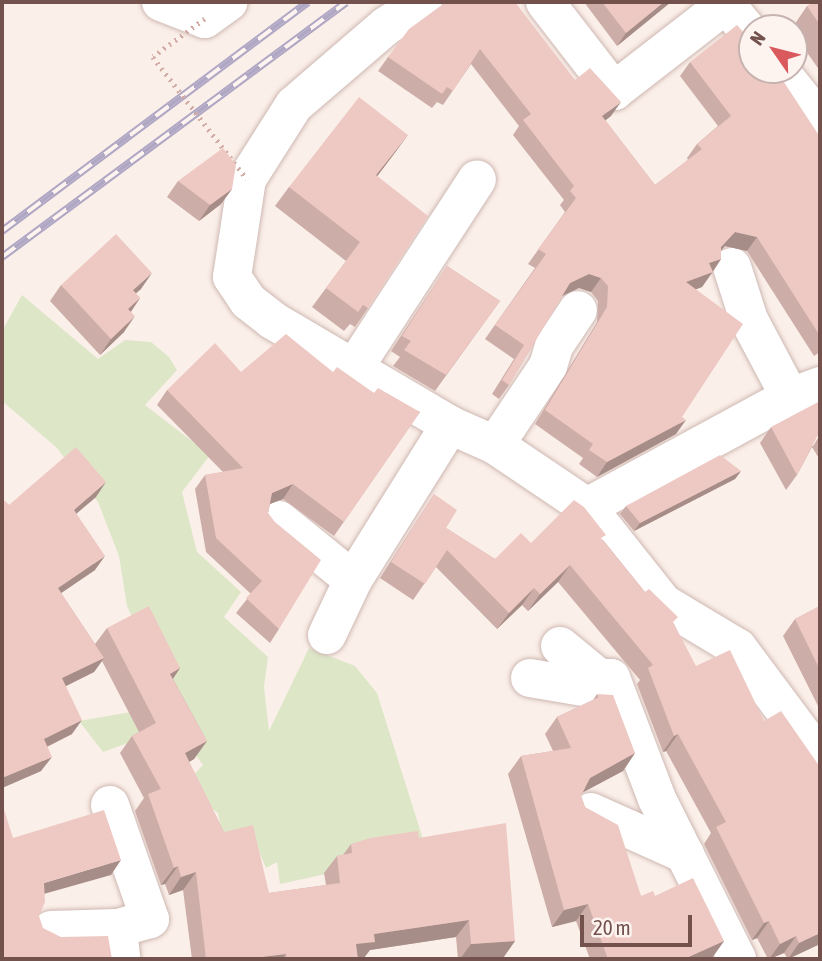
<!DOCTYPE html>
<style>
body{margin:0}
#map{position:relative;width:822px;height:961px;overflow:hidden;background:#fbefe9;font-family:"Asap Condensed",sans-serif}
div>[style]{position:absolute}
.green>*{inset:0;background:#dde7c8}
.roads{filter:drop-shadow(0 0 2px #ceb8b2) drop-shadow(0 0 2px #ceb8b2)}
.minor>*{height:38px;margin:-19px;padding:0 19px;transform-origin:19px;border-radius:19px;background:#fff}
.rail>*{height:8px;margin-top:-4px;transform-origin:0;background:repeating-linear-gradient(90deg,#fef4ef 0 16px,#b0a7c4 0 32px);box-sizing:border-box;border-block:2px solid #b0a7c4}
.path-bridge>*{height:4.5px;margin-top:-2.25px;transform-origin:0;background:repeating-linear-gradient(90deg,#d3aca6 0 2px,transparent 0 7px)}
.wall>*{inset:0;background:#cdada8}
.shaded-wall>*{inset:0;background:#a78d88}
.building>*{inset:0;background:#eec9c3}
span{translate:-50% -50%;white-space:nowrap;text-align:center;line-height:1.15;-webkit-text-stroke:5px #fef4ef;paint-order:stroke}
.frame{position:absolute;inset:0;border:4px solid #73524e;pointer-events:none}
.north{position:absolute;left:738px;top:14px;width:70px;height:70px;box-sizing:border-box;background:#fef4ef;border:2px solid #c6b3af;border-radius:50%;rotate:305deg;font-size:19px;font-weight:700;line-height:28px;text-align:center;color:#73524e}
.north::after{content:'';display:block;margin:auto;width:24px;height:32px;background:#da595c;clip-path:polygon(50% 0,100% 100%,50% 72%,0 100%)}
.scale{position:absolute;left:580px;top:915px;width:112px;height:32px;box-sizing:border-box;border:4px solid #73524e;border-top:0;padding-left:9px;font-size:21px;line-height:24px;white-space:nowrap;color:#73524e;-webkit-text-stroke:5px #fef4ef;paint-order:stroke}
</style>
<div id="map">
<div class="green">
<i style="clip-path:polygon(22px 295px,98px 359px,125px 340px,151px 342px,169px 357px,177px 370px,145px 405px,210px 455px,182px 492px,197px 552px,241px 592px,224px 617px,268px 657px,264px 687px,269px 731px,309px 648px,355px 666px,377px 693px,427px 852px,280px 884px,277px 862px,266px 868px,252px 835px,223px 840px,218px 813px,182px 787px,203px 765px,175px 726px,103px 752px,79px 721px,171px 705px,127px 606px,119px 556px,98px 502px,56px 447px,2px 401px,2px 331px)"></i>
</div>
<div class="roads">
<div class="minor">
<i style="left:161px;top:2px;width:47px;rotate:21.1deg"></i>
<i style="left:205px;top:19px;width:29px;rotate:-36deg"></i>
<i style="left:423px;top:2px;width:44px;rotate:147deg"></i>
<i style="left:386px;top:26px;width:121px;rotate:139.3deg"></i>
<i style="left:294px;top:105px;width:88px;rotate:122.4deg"></i>
<i style="left:247px;top:179px;width:99px;rotate:98.7deg"></i>
<i style="left:232px;top:277px;width:29px;rotate:56deg"></i>
<i style="left:248px;top:301px;width:31px;rotate:38deg"></i>
<i style="left:272px;top:320px;width:207px;rotate:30.5deg"></i>
<i style="left:450px;top:425px;width:49px;rotate:24deg"></i>
<i style="left:495px;top:445px;width:111px;rotate:34deg"></i>
<i style="left:587px;top:507px;width:122px;rotate:51.6deg"></i>
<i style="left:663px;top:603px;width:87px;rotate:31deg"></i>
<i style="left:738px;top:648px;width:137px;rotate:53.3deg"></i>
<i style="left:545px;top:2px;width:113px;rotate:52.2deg"></i>
<i style="left:614px;top:91px;width:142px;rotate:-37.8deg"></i>
<i style="left:726px;top:4px;width:41px;rotate:50.9deg"></i>
<i style="left:779px;top:70px;width:65px;rotate:51.2deg"></i>
<i style="left:732px;top:267px;width:56px;rotate:72.2deg"></i>
<i style="left:749px;top:320px;width:87px;rotate:62deg"></i>
<i style="left:354px;top:368px;width:225px;rotate:-56.9deg"></i>
<i style="left:495px;top:445px;width:95px;rotate:-56.1deg"></i>
<i style="left:548px;top:366px;width:21px;rotate:-73deg"></i>
<i style="left:554px;top:346px;width:43px;rotate:-56.3deg"></i>
<i style="left:587px;top:507px;width:231px;rotate:-28.5deg"></i>
<i style="left:790px;top:397px;width:32px;rotate:-20deg"></i>
<i style="left:279px;top:520px;width:95px;rotate:39deg"></i>
<i style="left:327px;top:635px;width:61px;rotate:-64.7deg"></i>
<i style="left:353px;top:580px;width:183px;rotate:-58deg"></i>
<i style="left:560px;top:646px;width:50px;rotate:39.4deg"></i>
<i style="left:599px;top:678px;width:12px"></i>
<i style="left:611px;top:678px;width:129px;rotate:69.2deg"></i>
<i style="left:657px;top:799px;width:179px;rotate:63.4deg"></i>
<i style="left:530px;top:678px;width:84px;rotate:9.6deg"></i>
<i style="left:110px;top:805px;width:121px;rotate:70.7deg"></i>
<i style="left:150px;top:919px;width:33px;rotate:164deg"></i>
<i style="left:118px;top:928px;width:31px;rotate:84deg"></i>
<i style="left:591px;top:812px;width:103px;rotate:24.1deg"></i>
<i style="left:51px;top:930px;width:67px;rotate:-1.7deg"></i>
</div>
</div>
<div class="rail">
<i style="left:2px;top:231px;width:382px;rotate:-36.8deg"></i>
<i style="left:2px;top:257px;width:428px;rotate:-36.5deg"></i>
</div>
<div class="path-bridge">
<i style="left:205px;top:19px;width:64px;rotate:143.8deg"></i>
<i style="left:153px;top:57px;width:154px;rotate:52.4deg"></i>
</div>
<div class="wall">
<i style="clip-path:polygon(446px 2px,575px 80px,611px 116px,605px 120px,655px 185px,688px 160px,687px 158px,697px 144px,718px 126px,680px 76px,690px 62px,820px 137px,820px 352px,814px 356px,747px 251px,725px 246px,721px 250px,721px 259px,713px 272px,702px 287px,696px 289px,682px 417px,676px 434px,597px 477px,579px 464px,583px 458px,535px 424px,597px 322px,598px 301px,591px 292px,579px 288px,562px 296px,509px 385px,499px 399px,492px 394px,514px 359px,485px 339px,535px 268px,528px 264px,565px 212px,560px 205px,564px 200px,513px 135px,519px 126px,471px 64px,443px 105px,437px 102px,432px 108px,378px 71px,388px 57px)"></i>
<i style="clip-path:polygon(584px 2px,671px 2px,617px 46px)"></i>
<i style="clip-path:polygon(820px 2px,820px 71px,794px 34px,794px 28px,792px 28px,807px 6px)"></i>
<i style="clip-path:polygon(408px 135px,377px 176px,368px 308px,355px 327px,350px 324px,344px 331px,312px 307px,346px 261px,275px 206px,289px 187px)"></i>
<i style="clip-path:polygon(178px 181px,232px 189px,221px 204px,199px 221px,167px 197px)"></i>
<i style="clip-path:polygon(447px 266px,500px 301px,435px 391px,393px 366px,400px 357px,391px 351px)"></i>
<i style="clip-path:polygon(61px 285px,141px 289px,135px 293px,140px 298px,131px 312px,124px 332px,100px 355px,50px 301px)"></i>
<i style="clip-path:polygon(241px 372px,333px 372px,374px 393px,420px 412px,334px 536px,283px 499px,270px 504px,268px 513px,279px 629px,270px 643px,236px 613px,251px 594px,206px 552px,195px 489px,205px 475px,223px 472px,157px 405px,167px 390px)"></i>
<i style="clip-path:polygon(771px 427px,813px 446px,820px 435px,820px 460px,812px 447px,797px 475px,786px 490px,760px 443px)"></i>
<i style="clip-path:polygon(741px 471px,735px 479px,634px 531px,620px 514px,626px 506px)"></i>
<i style="clip-path:polygon(434px 494px,446px 528px,495px 559px,531px 543px,603px 540px,645px 592px,674px 624px,820px 944px,788px 959px,784px 953px,770px 959px,768px 959px,757px 938px,752px 940px,704px 844px,711px 833px,666px 751px,663px 752px,637px 684px,640px 680px,558px 582px,528px 611px,522px 605px,497px 629px,436px 567px,413px 600px,380px 578px)"></i>
<i style="clip-path:polygon(96px 497px,76px 514px,95px 570px,61px 593px,95px 644px,107px 628px,180px 668px,173px 679px,207px 741px,194px 759px,189px 762px,224px 832px,269px 893px,326px 885px,324px 873px,337px 856px,343px 855px,351px 844px,419px 838px,515px 941px,503px 958px,458px 959px,456px 937px,370px 950px,363px 959px,192px 959px,183px 890px,169px 895px,165px 884px,161px 885px,135px 811px,144px 798px,120px 753px,132px 736px,139px 732px,102px 661px,94px 672px,66px 686px,72px 734px,47px 747px,41px 771px,2px 788px,2px 499px,9px 505px)"></i>
<i style="clip-path:polygon(820px 606px,820px 710px,783px 636px,795px 619px)"></i>
<i style="clip-path:polygon(597px 694px,635px 753px,623px 771px,583px 792px,581px 796px,585px 807px,641px 896px,655px 896px,724px 941px,712px 958px,710px 959px,590px 959px,576px 921px,552px 927px,508px 774px,521px 756px,553px 751px,545px 734px,557px 717px,593px 700px)"></i>
</div>
<div class="shaded-wall">
<i style="clip-path:polygon(664px 2px,671px 2px,617px 46px,626px 33px)"></i>
<i style="clip-path:polygon(621px 102px,611px 116px,592px 131px,602px 116px)"></i>
<i style="clip-path:polygon(408px 135px,394px 154px,363px 195px,376px 175px)"></i>
<i style="clip-path:polygon(232px 189px,221px 204px,199px 221px,210px 205px)"></i>
<i style="clip-path:polygon(735px 232px,757px 237px,747px 251px,725px 246px,711px 262px,721px 247px)"></i>
<i style="clip-path:polygon(721px 259px,702px 287px,676px 297px,686px 282px,709px 263px)"></i>
<i style="clip-path:polygon(152px 273px,141px 289px,122px 306px,133px 290px)"></i>
<i style="clip-path:polygon(589px 274px,601px 278px,591px 292px,579px 288px,560px 297px,570px 283px)"></i>
<i style="clip-path:polygon(140px 298px,129px 314px,128px 309px)"></i>
<i style="clip-path:polygon(135px 316px,124px 332px,100px 355px,111px 339px)"></i>
<i style="clip-path:polygon(686px 420px,676px 434px,597px 477px,607px 462px)"></i>
<i style="clip-path:polygon(741px 471px,735px 479px,634px 531px,640px 523px)"></i>
<i style="clip-path:polygon(106px 482px,96px 497px,64px 524px,74px 510px)"></i>
<i style="clip-path:polygon(293px 484px,283px 499px,262px 507px,272px 493px)"></i>
<i style="clip-path:polygon(105px 556px,95px 570px,48px 602px,58px 588px)"></i>
<i style="clip-path:polygon(570px 565px,558px 582px,528px 611px,540px 594px)"></i>
<i style="clip-path:polygon(534px 588px,522px 605px,497px 629px,509px 613px)"></i>
<i style="clip-path:polygon(104px 658px,94px 672px,52px 693px,62px 678px)"></i>
<i style="clip-path:polygon(180px 668px,168px 686px,170px 674px)"></i>
<i style="clip-path:polygon(82px 720px,72px 734px,34px 753px,44px 739px)"></i>
<i style="clip-path:polygon(678px 734px,666px 751px,663px 752px,674px 736px)"></i>
<i style="clip-path:polygon(207px 741px,194px 759px,173px 771px,185px 753px)"></i>
<i style="clip-path:polygon(635px 753px,623px 771px,578px 795px,590px 778px)"></i>
<i style="clip-path:polygon(52px 757px,41px 771px,2px 788px,2px 778px)"></i>
<i style="clip-path:polygon(121px 860px,111px 875px,33px 897px,44px 883px)"></i>
<i style="clip-path:polygon(178px 866px,165px 884px,161px 885px,174px 868px)"></i>
<i style="clip-path:polygon(196px 872px,183px 890px,169px 895px,181px 877px)"></i>
<i style="clip-path:polygon(588px 904px,576px 921px,552px 927px,564px 910px)"></i>
<i style="clip-path:polygon(469px 920px,456px 937px,370px 950px,363px 959px,346px 959px,356px 944px,374px 934px)"></i>
<i style="clip-path:polygon(769px 921px,757px 938px,752px 940px,764px 923px)"></i>
<i style="clip-path:polygon(820px 933px,820px 944px,788px 959px,799px 943px)"></i>
<i style="clip-path:polygon(796px 936px,784px 953px,769px 959px,780px 944px)"></i>
<i style="clip-path:polygon(515px 941px,503px 958px,460px 959px,471px 944px)"></i>
<i style="clip-path:polygon(724px 941px,712px 958px,710px 959px,684px 959px)"></i>
<i style="clip-path:polygon(286px 954px,282px 959px,245px 959px)"></i>
</div>
<div class="building">
<i style="clip-path:polygon(446px 2px,515px 2px,575px 80px,590px 68px,621px 102px,602px 116px,655px 185px,702px 149px,697px 144px,731px 116px,690px 62px,737px 25px,752px 42px,752px 70px,776px 70px,820px 137px,820px 336px,757px 237px,735px 232px,721px 247px,721px 259px,709px 263px,713px 272px,686px 282px,743px 324px,682px 417px,686px 420px,607px 462px,589px 450px,593px 444px,545px 410px,607px 307px,608px 286px,601px 278px,589px 274px,570px 283px,509px 385px,502px 380px,524px 345px,495px 325px,546px 254px,538px 249px,576px 198px,570px 191px,574px 186px,523px 120px,531px 114px,480px 49px,453px 91px,447px 87px,442px 94px,388px 57px,409px 29px)"></i>
<i style="clip-path:polygon(602px 2px,664px 2px,626px 33px)"></i>
<i style="clip-path:polygon(813px 2px,820px 2px,820px 25px,807px 6px)"></i>
<i style="clip-path:polygon(359px 97px,408px 135px,376px 175px,428px 216px,368px 308px,363px 305px,358px 312px,326px 288px,360px 242px,289px 187px)"></i>
<i style="clip-path:polygon(223px 148px,236px 165px,232px 189px,210px 205px,178px 181px)"></i>
<i style="clip-path:polygon(116px 234px,152px 273px,133px 290px,140px 298px,128px 309px,135px 316px,111px 339px,61px 285px)"></i>
<i style="clip-path:polygon(447px 266px,500px 301px,446px 375px,404px 350px,411px 341px,402px 336px)"></i>
<i style="clip-path:polygon(286px 334px,333px 372px,337px 367px,374px 393px,378px 388px,420px 412px,344px 522px,293px 484px,272px 493px,268px 513px,275px 522px,321px 560px,279px 629px,246px 598px,262px 581px,216px 538px,205px 475px,243px 468px,167px 390px,215px 343px,241px 372px)"></i>
<i style="clip-path:polygon(820px 401px,820px 431px,797px 475px,771px 427px)"></i>
<i style="clip-path:polygon(76px 447px,106px 482px,74px 510px,105px 556px,58px 588px,104px 658px,62px 678px,82px 720px,44px 739px,52px 757px,2px 778px,2px 499px,9px 505px)"></i>
<i style="clip-path:polygon(720px 455px,741px 471px,640px 523px,626px 506px)"></i>
<i style="clip-path:polygon(434px 494px,457px 510px,446px 528px,495px 559px,521px 533px,531px 543px,574px 500px,584px 507px,606px 535px,601px 538px,645px 592px,649px 589px,678px 617px,673px 622px,696px 666px,730px 650px,764px 721px,781px 711px,820px 767px,820px 933px,799px 943px,796px 936px,780px 944px,769px 921px,764px 923px,716px 827px,726px 822px,678px 734px,674px 736px,648px 668px,653px 665px,570px 565px,540px 594px,534px 588px,509px 613px,447px 550px,425px 584px,391px 562px)"></i>
<i style="clip-path:polygon(149px 606px,180px 668px,170px 674px,207px 741px,185px 753px,224px 832px,253px 825px,269px 893px,340px 883px,337px 856px,352px 853px,351px 844px,370px 838px,418px 831px,419px 838px,506px 823px,515px 941px,471px 944px,469px 920px,374px 934px,375px 942px,356px 944px,358px 959px,287px 959px,286px 954px,245px 959px,206px 959px,196px 872px,181px 877px,178px 866px,174px 868px,148px 794px,161px 789px,132px 736px,156px 723px,107px 628px)"></i>
<i style="clip-path:polygon(820px 606px,820px 670px,795px 619px)"></i>
<i style="clip-path:polygon(597px 694px,613px 695px,635px 753px,590px 778px,581px 796px,585px 807px,618px 825px,641px 896px,653px 891px,655px 896px,693px 878px,724px 941px,684px 959px,608px 959px,588px 904px,564px 910px,521px 756px,571px 748px,557px 717px,599px 697px)"></i>
<i style="clip-path:polygon(2px 803px,13px 838px,104px 810px,121px 860px,44px 883px,45px 902px,39px 916px,43px 928px,61px 937px,108px 936px,112px 959px,2px 959px)"></i>
</div>
<div class="frame"></div>
<div class="north">N</div>
<div class="scale">20 m</div>
</div>
